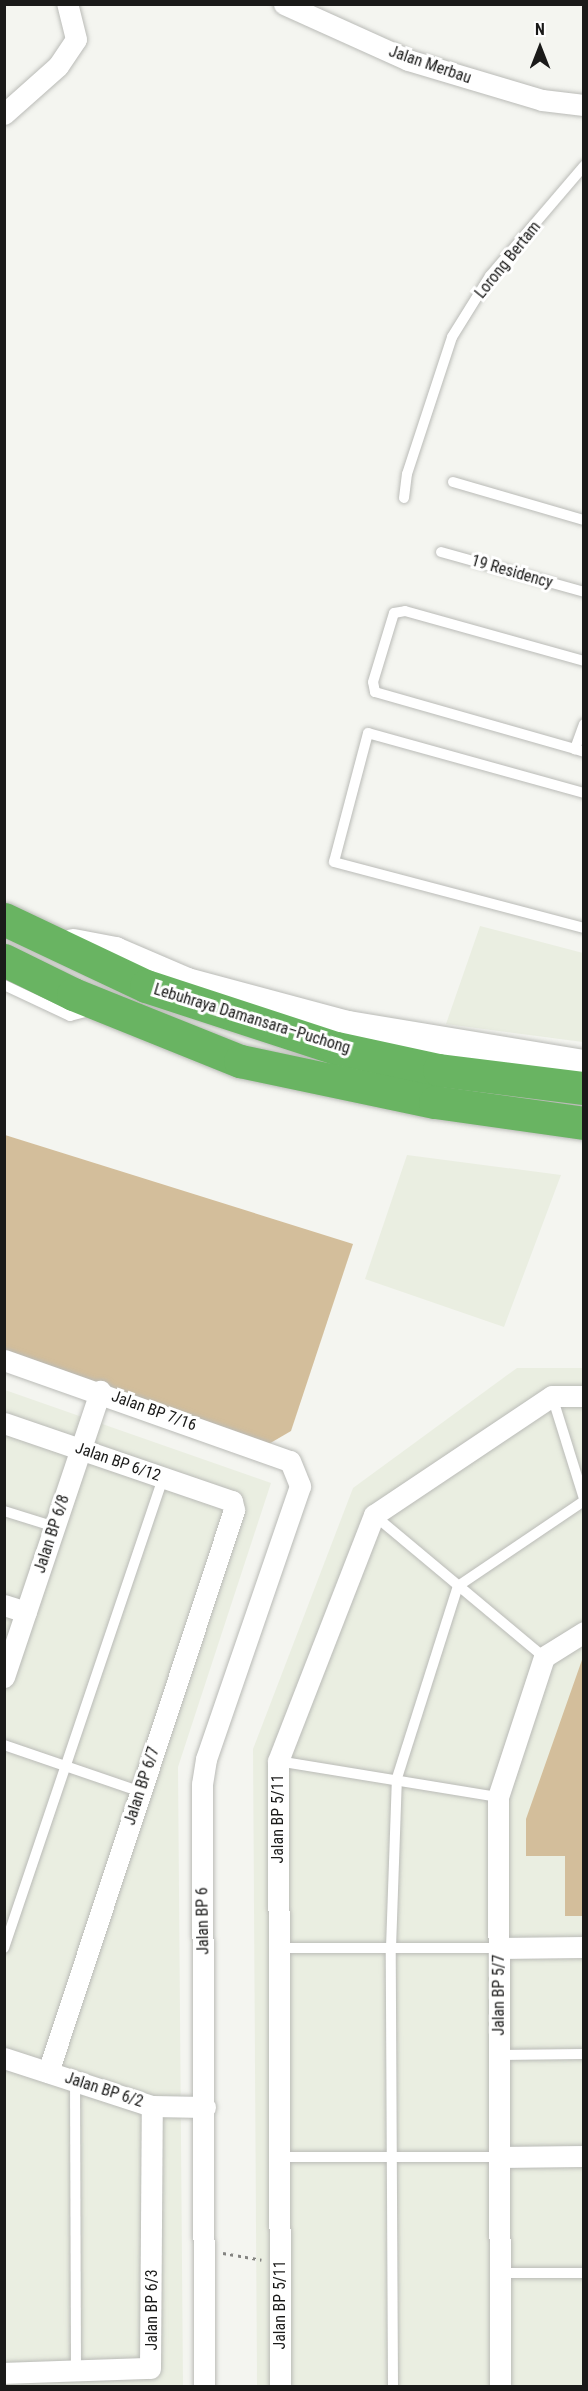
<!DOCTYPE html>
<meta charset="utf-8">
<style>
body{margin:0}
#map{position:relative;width:588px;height:2391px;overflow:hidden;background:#f4f5f0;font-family:"Roboto Condensed",sans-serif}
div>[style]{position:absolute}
.built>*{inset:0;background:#eaeee1}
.green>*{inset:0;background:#d3be9b}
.path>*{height:3px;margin-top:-1.5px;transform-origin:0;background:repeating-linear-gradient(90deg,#848481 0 3px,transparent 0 7.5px)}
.roads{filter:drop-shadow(0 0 2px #babbb7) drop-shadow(0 0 2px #babbb7)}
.lane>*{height:10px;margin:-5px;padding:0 5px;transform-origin:5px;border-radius:5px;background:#fff}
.street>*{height:21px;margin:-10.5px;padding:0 10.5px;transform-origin:10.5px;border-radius:10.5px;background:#fff}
.secondary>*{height:30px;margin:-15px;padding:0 15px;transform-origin:15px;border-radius:15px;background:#fff}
.highway>*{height:33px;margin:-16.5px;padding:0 16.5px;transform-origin:16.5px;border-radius:16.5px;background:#69b462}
span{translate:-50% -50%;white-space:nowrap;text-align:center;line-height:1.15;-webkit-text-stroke:6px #fff;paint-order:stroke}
.street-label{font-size:16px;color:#1a1a19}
.frame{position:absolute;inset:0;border:6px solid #1a1a19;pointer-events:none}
.north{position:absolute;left:510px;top:18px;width:60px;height:60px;-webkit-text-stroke:4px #fff;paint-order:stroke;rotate:0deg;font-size:16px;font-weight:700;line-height:24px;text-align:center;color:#1a1a19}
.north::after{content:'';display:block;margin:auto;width:21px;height:27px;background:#1a1a19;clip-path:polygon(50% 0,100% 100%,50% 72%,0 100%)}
</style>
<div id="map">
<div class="built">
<i style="clip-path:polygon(480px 926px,583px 953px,583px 1042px,446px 1024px)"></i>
<i style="clip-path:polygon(407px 1155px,561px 1175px,504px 1327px,365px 1279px)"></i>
<i style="clip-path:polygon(517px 1368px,583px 1368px,583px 2386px,257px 2386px,253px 1749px,353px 1488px)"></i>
<i style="clip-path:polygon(5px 1390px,271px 1483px,178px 1767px,183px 2386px,5px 2386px)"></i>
</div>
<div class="green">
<i style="clip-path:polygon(5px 1135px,353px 1244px,291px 1431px,267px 1445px,5px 1353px)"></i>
<i style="clip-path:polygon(583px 1657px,583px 1916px,565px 1916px,565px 1856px,526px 1856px,526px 1819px)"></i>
</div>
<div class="path">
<i style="left:223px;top:2253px;width:39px;rotate:10deg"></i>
</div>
<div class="roads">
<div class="lane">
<i style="left:453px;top:482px;width:136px;rotate:16.2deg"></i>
<i style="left:404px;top:498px;width:24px;rotate:-83deg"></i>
<i style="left:407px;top:474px;width:144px;rotate:-71.8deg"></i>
<i style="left:452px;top:337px;width:72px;rotate:-58.1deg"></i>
<i style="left:490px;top:276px;width:145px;rotate:-49.5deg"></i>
<i style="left:441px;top:552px;width:148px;rotate:15.6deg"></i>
<i style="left:584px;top:724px;width:27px;rotate:110deg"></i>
<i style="left:575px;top:749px;width:9px;rotate:18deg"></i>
<i style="left:575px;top:749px;width:208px;rotate:-164.1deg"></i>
<i style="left:375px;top:692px;width:10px;rotate:-101deg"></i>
<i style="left:373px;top:682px;width:72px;rotate:-73.1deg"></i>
<i style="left:394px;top:613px;width:11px;rotate:-10deg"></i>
<i style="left:405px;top:611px;width:186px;rotate:15.6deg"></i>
<i style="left:584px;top:793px;width:224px;rotate:-164.5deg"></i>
<i style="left:368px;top:733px;width:133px;rotate:104.8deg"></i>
<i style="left:334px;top:862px;width:259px;rotate:14.8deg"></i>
<i style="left:4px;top:985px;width:73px;rotate:25.2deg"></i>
<i style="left:70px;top:1016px;width:23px;rotate:-15deg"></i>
<i style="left:552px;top:1396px;width:108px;rotate:72.7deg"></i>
<i style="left:4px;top:1511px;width:53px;rotate:17.4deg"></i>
<i style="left:374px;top:1515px;width:222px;rotate:39.9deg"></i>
<i style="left:4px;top:1745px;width:145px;rotate:18.9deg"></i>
<i style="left:278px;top:1761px;width:223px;rotate:9.3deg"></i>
<i style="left:4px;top:1948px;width:496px;rotate:-71.3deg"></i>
<i style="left:279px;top:1948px;width:219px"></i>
<i style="left:499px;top:2055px;width:85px;rotate:-0.7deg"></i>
<i style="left:75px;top:2081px;width:292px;rotate:89.8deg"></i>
<i style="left:279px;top:2157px;width:220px"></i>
<i style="left:499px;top:2273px;width:85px"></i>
<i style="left:393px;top:2386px;width:438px;rotate:-90.3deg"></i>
<i style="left:391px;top:1948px;width:170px;rotate:-88deg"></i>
<i style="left:397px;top:1778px;width:201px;rotate:-72.4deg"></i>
<i style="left:458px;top:1586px;width:152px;rotate:-34deg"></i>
</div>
<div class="street">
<i style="left:284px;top:4px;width:136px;rotate:24.3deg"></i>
<i style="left:408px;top:60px;width:140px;rotate:16.6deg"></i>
<i style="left:542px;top:100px;width:42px;rotate:6.8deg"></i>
<i style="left:4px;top:114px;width:72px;rotate:-41.6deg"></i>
<i style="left:58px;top:66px;width:32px;rotate:-56deg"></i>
<i style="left:76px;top:39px;width:36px;rotate:-104deg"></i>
<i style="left:4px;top:1360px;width:303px;rotate:19.5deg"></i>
<i style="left:290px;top:1461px;width:27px;rotate:68deg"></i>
<i style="left:300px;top:1486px;width:289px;rotate:109deg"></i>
<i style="left:206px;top:1759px;width:25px;rotate:99deg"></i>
<i style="left:202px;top:1784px;width:602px;rotate:89.81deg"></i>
<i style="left:4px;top:1423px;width:241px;rotate:18.9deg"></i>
<i style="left:232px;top:1501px;width:9px;rotate:77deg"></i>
<i style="left:234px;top:1510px;width:592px;rotate:108.31deg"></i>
<i style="left:4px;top:1605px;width:23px;rotate:18deg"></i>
<i style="left:4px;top:1677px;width:302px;rotate:-71.4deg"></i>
<i style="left:498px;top:1948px;width:86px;rotate:-0.7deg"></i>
<i style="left:4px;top:2058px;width:156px;rotate:18deg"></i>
<i style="left:152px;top:2106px;width:53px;rotate:1.1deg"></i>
<i style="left:499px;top:2157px;width:85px;rotate:-0.7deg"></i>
<i style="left:4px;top:2373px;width:146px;rotate:-2deg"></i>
<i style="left:150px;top:2368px;width:262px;rotate:-89.6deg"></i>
<i style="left:280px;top:2386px;width:625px;rotate:-90.18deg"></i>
<i style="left:278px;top:1761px;width:264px;rotate:-68.7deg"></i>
<i style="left:374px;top:1515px;width:214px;rotate:-33.8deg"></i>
<i style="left:552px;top:1396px;width:32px"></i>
<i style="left:500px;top:2386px;width:589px;rotate:-90.19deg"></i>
<i style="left:498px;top:1797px;width:147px;rotate:-71.8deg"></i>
<i style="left:544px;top:1657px;width:47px;rotate:-32deg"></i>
</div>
<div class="secondary">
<i style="left:73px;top:944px;width:43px;rotate:10.8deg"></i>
<i style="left:115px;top:952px;width:78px;rotate:23.3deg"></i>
<i style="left:187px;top:983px;width:167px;rotate:15deg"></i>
<i style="left:348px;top:1026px;width:239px;rotate:9.4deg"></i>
</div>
<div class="highway">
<i style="left:4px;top:919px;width:157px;rotate:25.3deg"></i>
<i style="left:146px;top:986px;width:200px;rotate:18.1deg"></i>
<i style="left:336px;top:1048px;width:105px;rotate:12.1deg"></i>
<i style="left:439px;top:1070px;width:146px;rotate:7.1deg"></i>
<i style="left:4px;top:960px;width:77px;rotate:26.2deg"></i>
<i style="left:73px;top:994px;width:180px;rotate:21.9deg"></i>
<i style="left:240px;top:1061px;width:199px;rotate:11.9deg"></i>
<i style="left:435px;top:1102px;width:150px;rotate:8deg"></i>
</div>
</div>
<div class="street-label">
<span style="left:430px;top:65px;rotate:19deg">Jalan Merbau</span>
<span style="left:508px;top:260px;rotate:-51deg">Lorong Bertam</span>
<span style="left:512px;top:572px;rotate:16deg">19 Residency</span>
<span style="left:252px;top:1019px;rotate:17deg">Lebuhraya Damansara–Puchong</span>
<span style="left:154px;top:1411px;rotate:20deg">Jalan BP 7/16</span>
<span style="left:118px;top:1462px;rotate:19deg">Jalan BP 6/12</span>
<span style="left:52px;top:1534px;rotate:-72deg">Jalan BP 6/8</span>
<span style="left:142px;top:1786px;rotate:-72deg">Jalan BP 6/7</span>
<span style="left:278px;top:1819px;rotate:-90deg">Jalan BP 5/11</span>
<span style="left:203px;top:1921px;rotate:-91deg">Jalan BP 6</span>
<span style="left:499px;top:1995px;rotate:-90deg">Jalan BP 5/7</span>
<span style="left:104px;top:2090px;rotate:18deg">Jalan BP 6/2</span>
<span style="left:280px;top:2305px;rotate:-90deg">Jalan BP 5/11</span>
<span style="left:152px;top:2310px;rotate:-90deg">Jalan BP 6/3</span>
</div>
<div class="frame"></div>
<div class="north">N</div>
</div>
